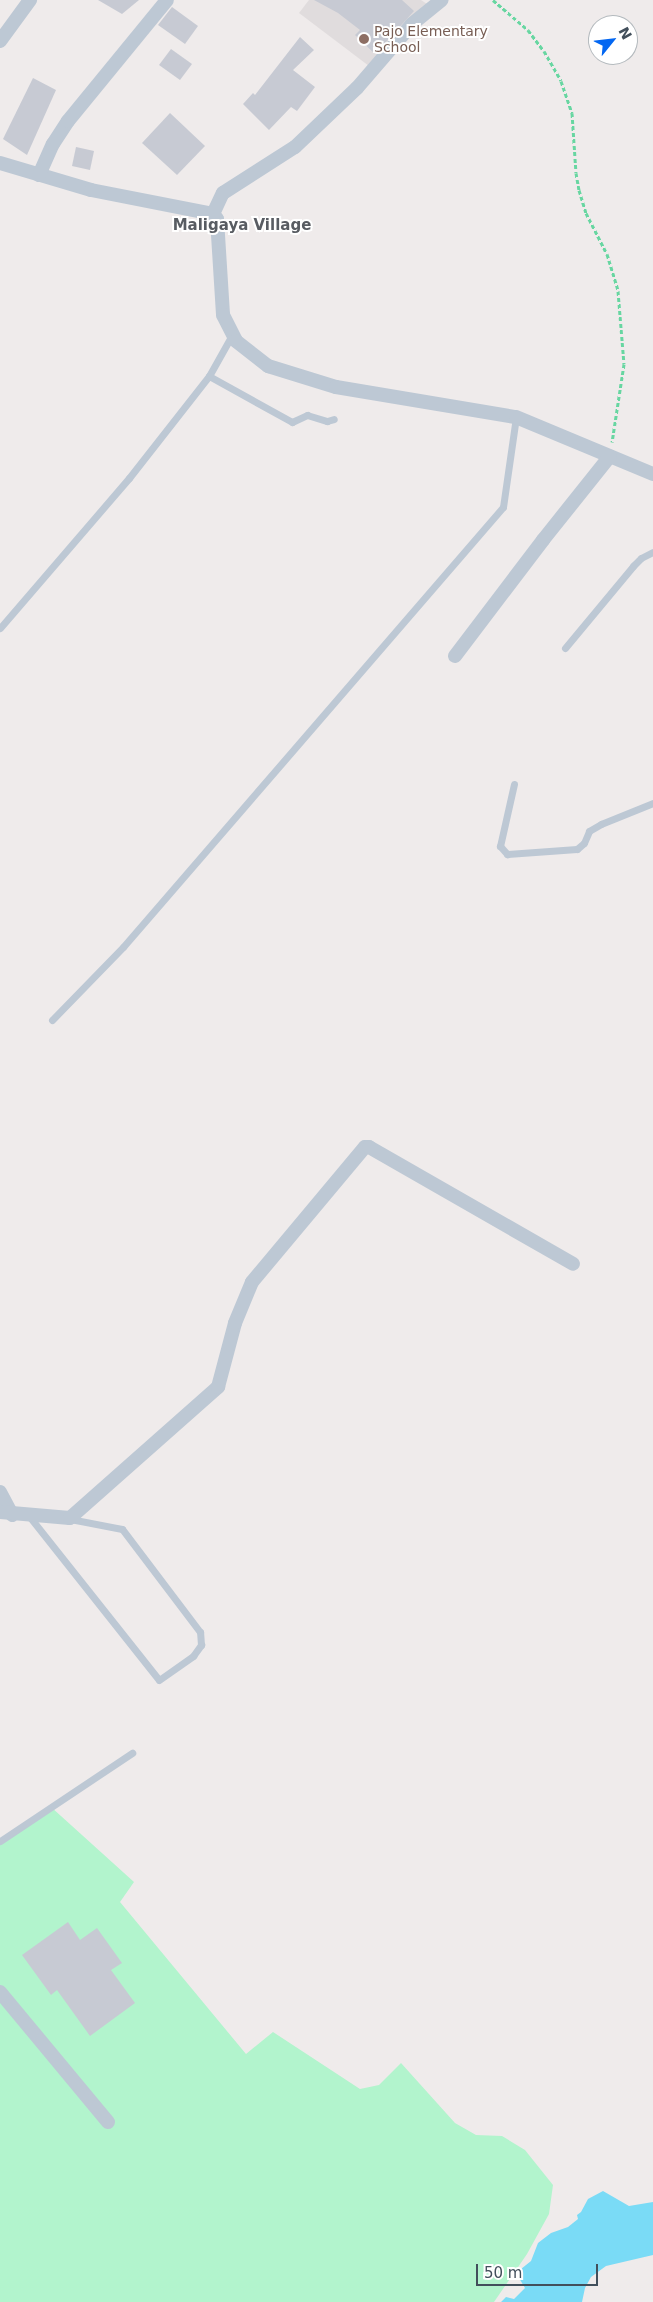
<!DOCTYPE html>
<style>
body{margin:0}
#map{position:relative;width:653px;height:2302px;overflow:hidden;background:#efebeb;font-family:"DejaVu Sans",sans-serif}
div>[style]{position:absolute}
.education>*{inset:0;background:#e0dcdd}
.green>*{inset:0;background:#b2f4cd}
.water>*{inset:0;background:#7adbf6}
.building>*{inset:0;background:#c7cad3}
.path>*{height:3px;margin-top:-1.5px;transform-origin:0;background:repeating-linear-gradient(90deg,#67d6a1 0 4px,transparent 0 6.5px)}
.service>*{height:7px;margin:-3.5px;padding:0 3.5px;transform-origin:3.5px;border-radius:3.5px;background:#bdc8d4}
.minor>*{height:14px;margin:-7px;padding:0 7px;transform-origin:7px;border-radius:7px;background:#bdc8d4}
.dots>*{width:14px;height:14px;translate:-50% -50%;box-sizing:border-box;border:2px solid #fff;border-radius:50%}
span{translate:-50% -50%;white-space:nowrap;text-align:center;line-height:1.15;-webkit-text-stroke:4px #fff;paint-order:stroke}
.education-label{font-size:14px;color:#785e54}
.left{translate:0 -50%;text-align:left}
.neighbourhood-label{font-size:15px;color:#585c62;font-weight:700}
.north{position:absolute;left:588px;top:15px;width:50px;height:50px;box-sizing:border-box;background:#fff;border:1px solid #b3b9bd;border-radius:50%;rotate:61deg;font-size:14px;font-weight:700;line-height:20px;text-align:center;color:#424f5b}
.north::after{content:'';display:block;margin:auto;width:18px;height:22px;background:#0367f2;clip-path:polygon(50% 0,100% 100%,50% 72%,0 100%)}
.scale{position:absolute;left:476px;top:2264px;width:122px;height:22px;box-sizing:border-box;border:2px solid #424f5b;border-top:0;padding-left:6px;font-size:15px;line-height:18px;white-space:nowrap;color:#424f5b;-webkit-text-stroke:4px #fff;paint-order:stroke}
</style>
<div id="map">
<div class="education">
<i style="clip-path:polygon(309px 0,421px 0,427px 4px,369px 66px,299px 13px)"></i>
</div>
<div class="green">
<i style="clip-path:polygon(51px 1807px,134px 1882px,120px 1902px,246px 2054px,273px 2032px,360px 2089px,379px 2085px,401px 2063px,455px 2123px,476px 2135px,502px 2136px,525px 2150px,553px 2185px,549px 2214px,527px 2254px,494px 2302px,0 2302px,0 1841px)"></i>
</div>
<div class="water">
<i style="clip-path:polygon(603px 2191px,629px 2206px,653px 2202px,653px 2255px,606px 2266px,591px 2277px,585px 2288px,582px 2302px,501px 2302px,506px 2297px,514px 2299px,525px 2288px,516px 2273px,531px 2261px,538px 2243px,551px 2233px,568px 2227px,578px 2219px,577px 2215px,581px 2212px,588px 2199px)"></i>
</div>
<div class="building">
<i style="clip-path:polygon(98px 0,139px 0,122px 14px)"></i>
<i style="clip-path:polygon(314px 0,402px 0,414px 11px,375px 54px,355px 35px,360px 30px,338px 13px)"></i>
<i style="clip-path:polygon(172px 7px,198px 26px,185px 44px,158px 25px)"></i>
<i style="clip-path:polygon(300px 37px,314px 50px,293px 70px,315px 87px,297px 111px,291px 107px,269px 130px,243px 104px,253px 93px,255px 95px)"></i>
<i style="clip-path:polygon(171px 49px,192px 64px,180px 80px,159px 65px)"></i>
<i style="clip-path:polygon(33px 78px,56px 90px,27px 155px,3px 139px)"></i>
<i style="clip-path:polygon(170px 113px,205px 146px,177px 175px,142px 143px)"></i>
<i style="clip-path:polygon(76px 147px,94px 151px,90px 170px,72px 166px)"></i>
<i style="clip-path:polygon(68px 1922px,80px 1940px,97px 1928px,122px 1963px,111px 1970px,135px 2003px,90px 2036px,57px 1990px,51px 1995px,22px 1955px)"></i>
</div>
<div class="path">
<i style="left:493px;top:0;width:46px;rotate:40.6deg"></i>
<i style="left:528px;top:30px;width:26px;rotate:53deg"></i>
<i style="left:544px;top:51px;width:34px;rotate:60deg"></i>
<i style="left:561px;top:81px;width:34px;rotate:71deg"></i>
<i style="left:572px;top:113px;width:60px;rotate:86.2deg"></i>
<i style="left:576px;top:173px;width:17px;rotate:80deg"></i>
<i style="left:579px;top:190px;width:24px;rotate:73deg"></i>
<i style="left:586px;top:213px;width:46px;rotate:62.9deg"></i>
<i style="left:607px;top:254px;width:39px;rotate:73deg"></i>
<i style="left:618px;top:291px;width:73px;rotate:85.3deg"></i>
<i style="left:624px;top:364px;width:79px;rotate:98.7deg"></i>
</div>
<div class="service">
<i style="left:209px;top:376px;width:95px;rotate:29deg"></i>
<i style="left:292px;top:422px;width:17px;rotate:-25deg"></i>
<i style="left:307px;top:415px;width:21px;rotate:17deg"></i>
<i style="left:327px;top:421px;width:7px;rotate:-16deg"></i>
<i style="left:0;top:628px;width:198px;rotate:-49.3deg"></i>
<i style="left:129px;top:478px;width:130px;rotate:-51.9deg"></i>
<i style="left:209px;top:376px;width:47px;rotate:-60.7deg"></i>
<i style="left:565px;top:648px;width:107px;rotate:-50.3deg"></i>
<i style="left:633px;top:566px;width:11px;rotate:-45deg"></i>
<i style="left:641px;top:558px;width:13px;rotate:-27deg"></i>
<i style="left:514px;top:784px;width:64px;rotate:102.7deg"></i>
<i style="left:500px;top:846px;width:11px;rotate:49deg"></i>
<i style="left:507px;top:854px;width:70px;rotate:-4.1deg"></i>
<i style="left:577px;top:849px;width:9px;rotate:-41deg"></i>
<i style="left:584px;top:843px;width:13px;rotate:-67deg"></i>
<i style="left:589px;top:831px;width:14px;rotate:-30deg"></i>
<i style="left:601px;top:824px;width:56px;rotate:-22deg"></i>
<i style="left:52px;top:1020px;width:102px;rotate:-45.8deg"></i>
<i style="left:123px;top:947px;width:581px;rotate:-49.18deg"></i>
<i style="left:503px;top:507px;width:91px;rotate:-81.8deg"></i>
<i style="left:29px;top:1516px;width:209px;rotate:51.6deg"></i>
<i style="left:159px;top:1680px;width:42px;rotate:-35.2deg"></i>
<i style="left:193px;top:1656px;width:14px;rotate:-54deg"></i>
<i style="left:201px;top:1645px;width:13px;rotate:-94deg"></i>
<i style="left:200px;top:1632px;width:129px;rotate:-127.1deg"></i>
<i style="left:122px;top:1529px;width:53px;rotate:-169.1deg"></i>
<i style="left:0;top:1841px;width:159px;rotate:-33.7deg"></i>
</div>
<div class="minor">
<i style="left:0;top:41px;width:51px;rotate:-53.8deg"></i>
<i style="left:0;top:163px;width:95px;rotate:16.5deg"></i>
<i style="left:91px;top:190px;width:124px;rotate:11.1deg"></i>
<i style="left:213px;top:214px;width:6px;rotate:51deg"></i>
<i style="left:217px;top:219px;width:96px;rotate:86.4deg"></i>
<i style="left:223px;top:315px;width:29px;rotate:63deg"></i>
<i style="left:236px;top:341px;width:41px;rotate:38deg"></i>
<i style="left:268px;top:366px;width:71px;rotate:17.2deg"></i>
<i style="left:336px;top:387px;width:182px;rotate:9.5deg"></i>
<i style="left:516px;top:417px;width:148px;rotate:22.6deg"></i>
<i style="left:39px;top:175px;width:34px;rotate:-66deg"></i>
<i style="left:53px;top:144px;width:27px;rotate:-57deg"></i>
<i style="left:68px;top:121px;width:156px;rotate:-50.7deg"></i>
<i style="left:213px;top:214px;width:23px;rotate:-65deg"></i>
<i style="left:223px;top:193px;width:85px;rotate:-32.6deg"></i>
<i style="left:295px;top:147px;width:86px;rotate:-43.6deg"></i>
<i style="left:357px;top:88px;width:84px;rotate:-49.3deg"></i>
<i style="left:412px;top:24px;width:38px;rotate:-39deg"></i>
<i style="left:455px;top:656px;width:146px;rotate:-52.8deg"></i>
<i style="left:543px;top:540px;width:107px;rotate:-51.4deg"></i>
<i style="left:0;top:1492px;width:26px;rotate:62deg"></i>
<i style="left:0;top:1512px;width:70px;rotate:4.9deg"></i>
<i style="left:70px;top:1518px;width:198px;rotate:-41.5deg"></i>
<i style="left:218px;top:1387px;width:66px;rotate:-75.1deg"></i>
<i style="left:235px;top:1323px;width:44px;rotate:-67.5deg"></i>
<i style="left:252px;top:1282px;width:176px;rotate:-50.1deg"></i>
<i style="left:365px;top:1147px;width:4px"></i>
<i style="left:369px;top:1147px;width:235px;rotate:29.8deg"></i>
<i style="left:0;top:1992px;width:169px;rotate:50.3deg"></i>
</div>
<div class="dots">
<i style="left:364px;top:39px;background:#8d6e63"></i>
</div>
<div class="education-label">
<span class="left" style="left:374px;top:39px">Pajo Elementary<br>School</span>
</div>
<div class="neighbourhood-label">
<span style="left:242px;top:226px">Maligaya Village</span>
</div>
<div class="north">N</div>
<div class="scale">50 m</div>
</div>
